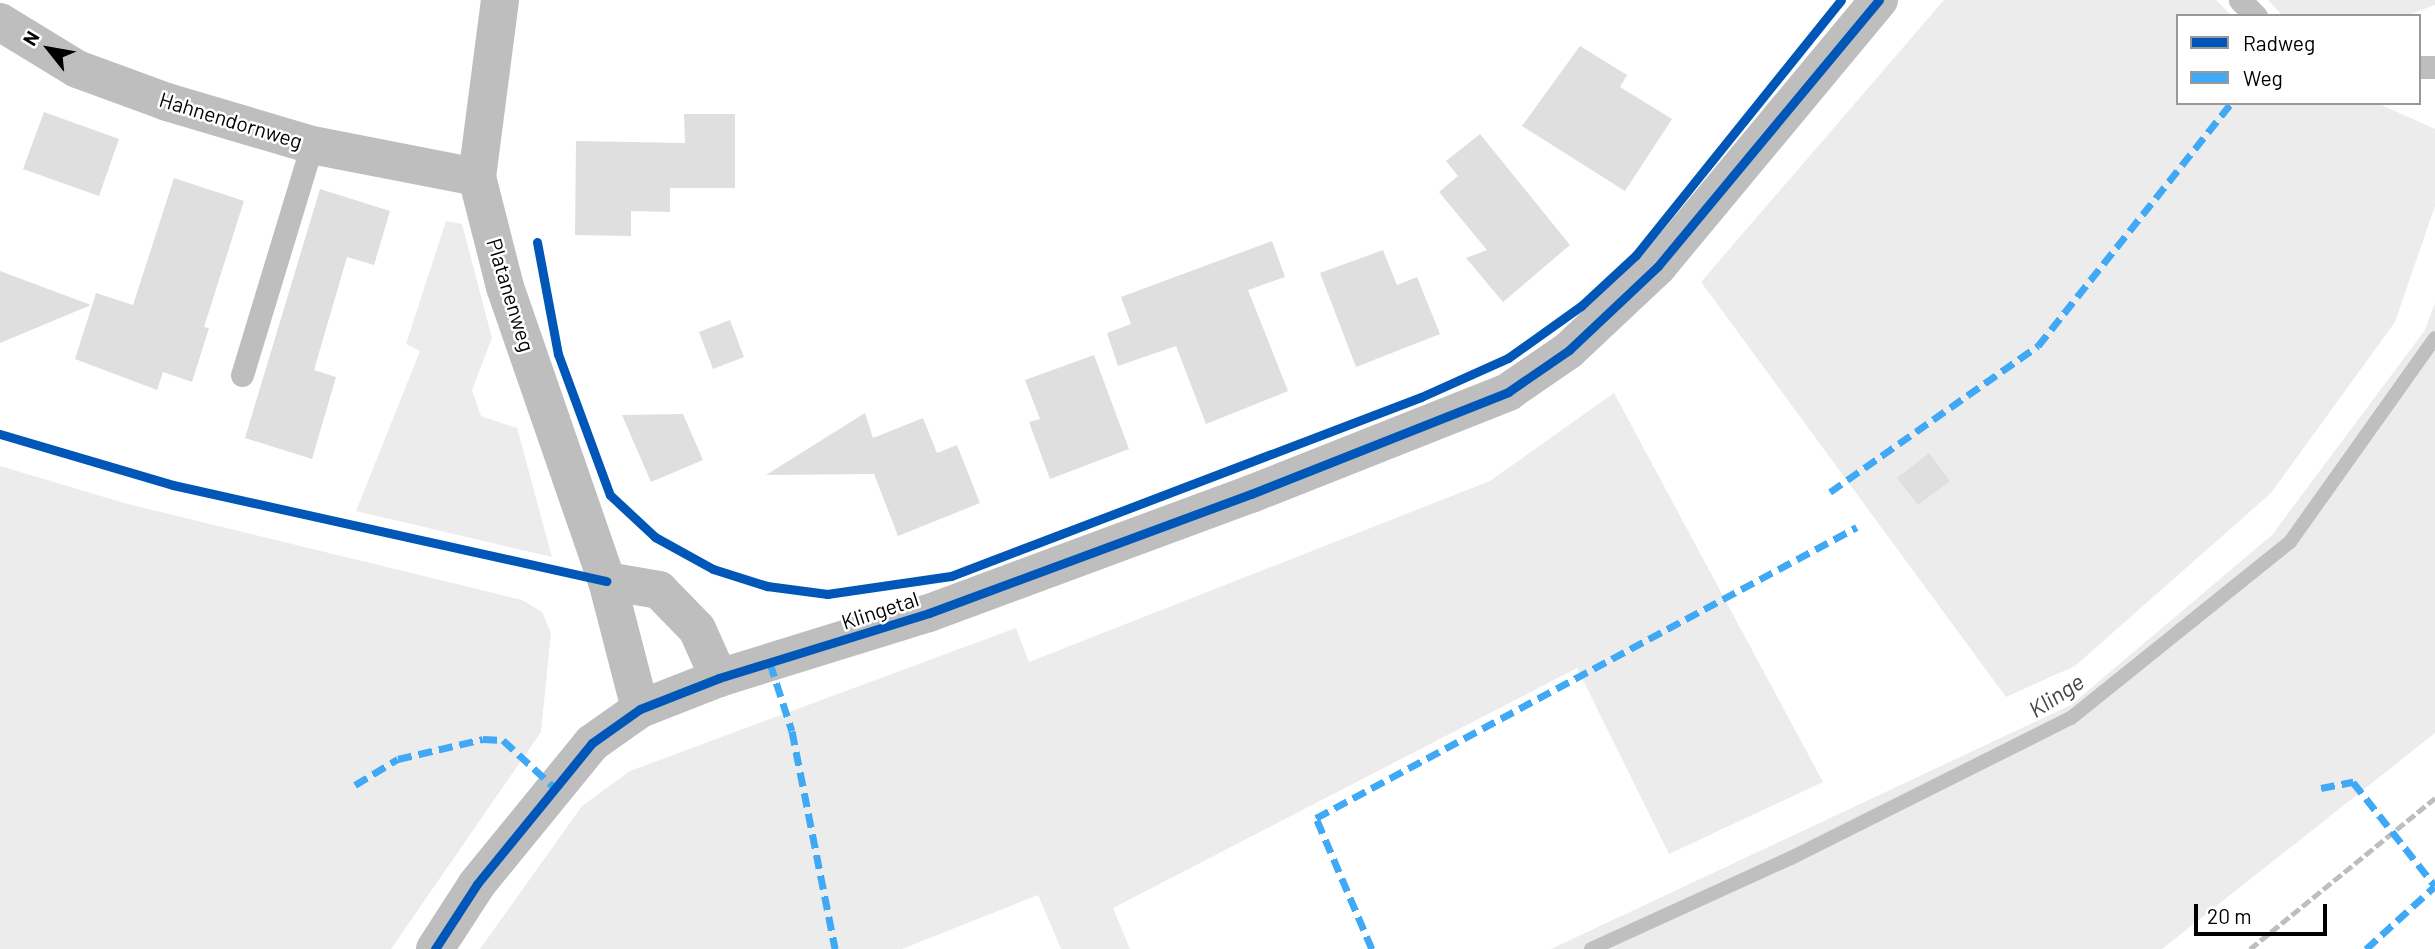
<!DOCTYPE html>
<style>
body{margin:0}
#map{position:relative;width:2435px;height:949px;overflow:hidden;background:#fff;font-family:Barlow,sans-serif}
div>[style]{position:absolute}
.green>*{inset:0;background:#ececec}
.stream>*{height:14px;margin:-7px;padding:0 7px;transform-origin:7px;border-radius:7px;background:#bfbfbf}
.building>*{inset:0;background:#dfdfdf}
.service>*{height:23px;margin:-11.5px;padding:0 11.5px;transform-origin:11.5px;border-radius:11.5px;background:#bebebe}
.minor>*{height:38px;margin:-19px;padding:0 19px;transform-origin:19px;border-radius:19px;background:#bebebe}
.rail>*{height:5px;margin-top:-2.5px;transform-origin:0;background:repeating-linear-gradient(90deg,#bebebe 0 10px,transparent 0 13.5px)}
.quiet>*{height:7px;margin-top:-3.5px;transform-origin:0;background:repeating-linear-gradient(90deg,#3fa9f5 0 14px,transparent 0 21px)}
.cycleway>*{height:9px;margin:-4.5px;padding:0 4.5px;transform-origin:4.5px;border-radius:4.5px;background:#0057b8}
span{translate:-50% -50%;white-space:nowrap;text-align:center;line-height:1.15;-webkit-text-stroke:5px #fff;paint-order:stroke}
.street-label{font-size:21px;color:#000}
.water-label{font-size:23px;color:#444;font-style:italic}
.legend{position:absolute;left:2176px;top:14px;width:245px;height:91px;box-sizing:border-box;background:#fff;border:2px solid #999;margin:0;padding:9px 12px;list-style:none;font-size:21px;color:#000}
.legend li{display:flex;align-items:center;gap:14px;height:35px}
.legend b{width:35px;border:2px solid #999}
.north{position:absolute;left:14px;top:14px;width:70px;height:70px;-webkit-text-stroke:5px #fff;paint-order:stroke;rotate:301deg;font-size:19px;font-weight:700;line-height:28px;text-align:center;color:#000}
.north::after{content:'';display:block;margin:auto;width:24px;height:32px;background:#000;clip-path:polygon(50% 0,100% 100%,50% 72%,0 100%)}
.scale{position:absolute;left:2194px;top:904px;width:133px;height:32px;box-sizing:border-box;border:4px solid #000;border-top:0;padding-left:9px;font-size:21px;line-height:24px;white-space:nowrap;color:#000;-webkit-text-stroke:5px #fff;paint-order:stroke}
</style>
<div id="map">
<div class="green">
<i style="clip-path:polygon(1944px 0,2216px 0,2232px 16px,2178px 16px,2178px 103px,2377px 103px,2435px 129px,2435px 206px,2395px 322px,2271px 493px,2075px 666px,2006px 697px,1701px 282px)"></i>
<i style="clip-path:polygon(2268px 0,2435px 0,2435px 5px,2406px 16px,2283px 16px)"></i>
<i style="clip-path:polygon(446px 221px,462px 224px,492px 338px,472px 390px,481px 416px,517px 428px,552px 557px,356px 511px,420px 351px,406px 344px)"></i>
<i style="clip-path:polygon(2435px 303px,2435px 733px,2162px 949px,1551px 949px,2071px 705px,2272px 535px,2425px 330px)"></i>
<i style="clip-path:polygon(1614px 393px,1823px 782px,1669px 854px,1577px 668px,1113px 908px,1130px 949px,1061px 949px,1038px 895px,902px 949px,480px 949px,582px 806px,630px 771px,1016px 628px,1029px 662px,1490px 481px)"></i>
<i style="clip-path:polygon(0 466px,124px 503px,522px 600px,542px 612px,551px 633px,541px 732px,391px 949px,0 949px)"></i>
</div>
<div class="stream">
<i style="left:1591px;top:949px;width:220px;rotate:-24.5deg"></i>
<i style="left:1791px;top:858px;width:313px;rotate:-26.6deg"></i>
<i style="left:2071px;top:718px;width:281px;rotate:-38.8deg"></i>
<i style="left:2290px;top:542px;width:250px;rotate:-54.6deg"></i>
</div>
<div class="building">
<i style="clip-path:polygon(1580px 46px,1627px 75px,1620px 87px,1672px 119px,1625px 191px,1522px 126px)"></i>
<i style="clip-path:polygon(44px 112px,119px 139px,99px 196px,23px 169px)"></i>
<i style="clip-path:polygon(684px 114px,735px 114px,735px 188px,670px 188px,670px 212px,631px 211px,631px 236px,575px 235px,576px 141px,685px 143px)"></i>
<i style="clip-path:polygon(1480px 134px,1570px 245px,1503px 302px,1466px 258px,1487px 250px,1439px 192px,1458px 176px,1446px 161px)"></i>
<i style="clip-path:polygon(174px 178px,244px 201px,204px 327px,209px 328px,192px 382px,163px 372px,157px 390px,75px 359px,96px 293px,133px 305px)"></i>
<i style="clip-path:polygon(320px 189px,390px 211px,374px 265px,347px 257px,314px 370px,336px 377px,312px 459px,245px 438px)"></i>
<i style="clip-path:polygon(1272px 241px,1285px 277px,1248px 290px,1288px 391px,1206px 424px,1176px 346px,1118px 366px,1107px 333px,1131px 324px,1121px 297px)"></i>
<i style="clip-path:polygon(1383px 250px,1397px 285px,1417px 277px,1440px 334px,1356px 367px,1320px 273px)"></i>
<i style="clip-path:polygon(0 271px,91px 305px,0 343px)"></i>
<i style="clip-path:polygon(730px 320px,744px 357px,713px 369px,699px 332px)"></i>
<i style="clip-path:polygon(1094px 355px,1129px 449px,1050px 479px,1029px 422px,1040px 419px,1025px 380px)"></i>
<i style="clip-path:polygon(865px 413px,873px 438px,923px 418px,937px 453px,957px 445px,980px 503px,898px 536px,874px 474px,766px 475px)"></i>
<i style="clip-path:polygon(683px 414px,703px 460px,651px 482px,622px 415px)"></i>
<i style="clip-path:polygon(1929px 453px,1950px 481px,1918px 505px,1897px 478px)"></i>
</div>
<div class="service">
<i style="left:2240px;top:0;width:23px;rotate:45deg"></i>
<i style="left:2419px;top:67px;width:16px"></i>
<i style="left:242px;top:375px;width:240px;rotate:-73.1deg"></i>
</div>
<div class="minor">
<i style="left:500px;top:0;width:178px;rotate:97.4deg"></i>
<i style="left:477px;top:177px;width:114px;rotate:75.7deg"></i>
<i style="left:505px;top:287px;width:311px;rotate:70.9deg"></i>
<i style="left:607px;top:581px;width:132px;rotate:75.5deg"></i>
<i style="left:0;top:22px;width:90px;rotate:31.4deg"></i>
<i style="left:77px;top:69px;width:96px;rotate:20.1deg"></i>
<i style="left:167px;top:102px;width:151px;rotate:16.5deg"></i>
<i style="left:312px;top:145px;width:168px;rotate:11deg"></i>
<i style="left:607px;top:581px;width:53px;rotate:9.8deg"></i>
<i style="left:659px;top:590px;width:54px;rotate:45.7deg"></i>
<i style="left:697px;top:629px;width:54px;rotate:65.8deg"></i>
<i style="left:435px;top:949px;width:77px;rotate:-57.1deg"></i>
<i style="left:477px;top:884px;width:182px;rotate:-50.8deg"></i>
<i style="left:592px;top:743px;width:59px;rotate:-35.3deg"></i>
<i style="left:640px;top:709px;width:85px;rotate:-21.4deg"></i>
<i style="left:719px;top:678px;width:220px;rotate:-17.2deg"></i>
<i style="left:929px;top:613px;width:343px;rotate:-20.3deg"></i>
<i style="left:1251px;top:494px;width:277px;rotate:-21.6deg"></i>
<i style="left:1508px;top:392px;width:74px;rotate:-34.5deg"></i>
<i style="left:1569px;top:350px;width:122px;rotate:-43.3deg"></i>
<i style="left:1658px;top:266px;width:346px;rotate:-50.3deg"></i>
</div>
<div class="rail">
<i style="left:2250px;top:949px;width:239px;rotate:-39.2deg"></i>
</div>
<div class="quiet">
<i style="left:1830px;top:492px;width:254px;rotate:-35.1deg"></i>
<i style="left:2038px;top:346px;width:310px;rotate:-51.5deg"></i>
<i style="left:770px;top:663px;width:71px;rotate:72.1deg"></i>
<i style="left:792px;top:731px;width:222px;rotate:78.8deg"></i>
<i style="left:355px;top:785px;width:50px;rotate:-31.2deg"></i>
<i style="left:398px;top:759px;width:87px;rotate:-13.2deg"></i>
<i style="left:483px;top:739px;width:20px;rotate:3deg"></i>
<i style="left:503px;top:740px;width:71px;rotate:42.7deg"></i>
<i style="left:2321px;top:788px;width:33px;rotate:-11deg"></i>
<i style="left:2353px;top:782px;width:132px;rotate:51.7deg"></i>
<i style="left:1372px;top:949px;width:142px;rotate:-113.1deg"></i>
<i style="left:1316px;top:818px;width:614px;rotate:-28.28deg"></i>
<i style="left:2366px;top:949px;width:93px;rotate:-42.4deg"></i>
</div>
<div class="cycleway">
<i style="left:537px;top:242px;width:114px;rotate:79.4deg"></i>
<i style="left:558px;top:354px;width:150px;rotate:69.8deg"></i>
<i style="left:610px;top:495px;width:62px;rotate:43deg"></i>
<i style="left:655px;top:537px;width:66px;rotate:28.9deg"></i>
<i style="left:713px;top:569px;width:57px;rotate:17.5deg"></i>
<i style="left:767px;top:586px;width:61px;rotate:7.6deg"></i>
<i style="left:827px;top:594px;width:125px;rotate:-8.3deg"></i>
<i style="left:951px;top:576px;width:503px;rotate:-20.85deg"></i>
<i style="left:1421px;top:397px;width:95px;rotate:-24.1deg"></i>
<i style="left:1508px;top:358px;width:90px;rotate:-35.5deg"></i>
<i style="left:1581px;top:306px;width:75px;rotate:-42.8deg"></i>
<i style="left:1636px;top:255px;width:327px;rotate:-51.2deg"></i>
<i style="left:0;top:434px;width:180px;rotate:16.4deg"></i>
<i style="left:173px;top:485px;width:444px;rotate:12.5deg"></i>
<i style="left:435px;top:949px;width:77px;rotate:-57.1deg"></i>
<i style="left:477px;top:884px;width:182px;rotate:-50.8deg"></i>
<i style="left:592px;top:743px;width:59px;rotate:-35.3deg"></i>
<i style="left:640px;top:709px;width:85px;rotate:-21.4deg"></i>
<i style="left:719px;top:678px;width:220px;rotate:-17.2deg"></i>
<i style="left:929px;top:613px;width:343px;rotate:-20.3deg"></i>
<i style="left:1251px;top:494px;width:277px;rotate:-21.6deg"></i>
<i style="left:1508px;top:392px;width:74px;rotate:-34.5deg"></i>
<i style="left:1569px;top:350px;width:122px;rotate:-43.3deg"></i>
<i style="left:1658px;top:266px;width:346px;rotate:-50.3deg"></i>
</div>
<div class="street-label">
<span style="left:231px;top:120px;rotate:17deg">Hahnendornweg</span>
<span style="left:511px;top:295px;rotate:73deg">Platanenweg</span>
<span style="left:880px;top:610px;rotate:-18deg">Klingetal</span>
</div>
<div class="water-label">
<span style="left:2056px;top:695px;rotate:-33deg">Klinge</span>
</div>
<ul class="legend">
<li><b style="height:9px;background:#0057b8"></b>Radweg</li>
<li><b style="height:9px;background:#3fa9f5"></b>Weg</li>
</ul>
<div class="north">N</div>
<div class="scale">20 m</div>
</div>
